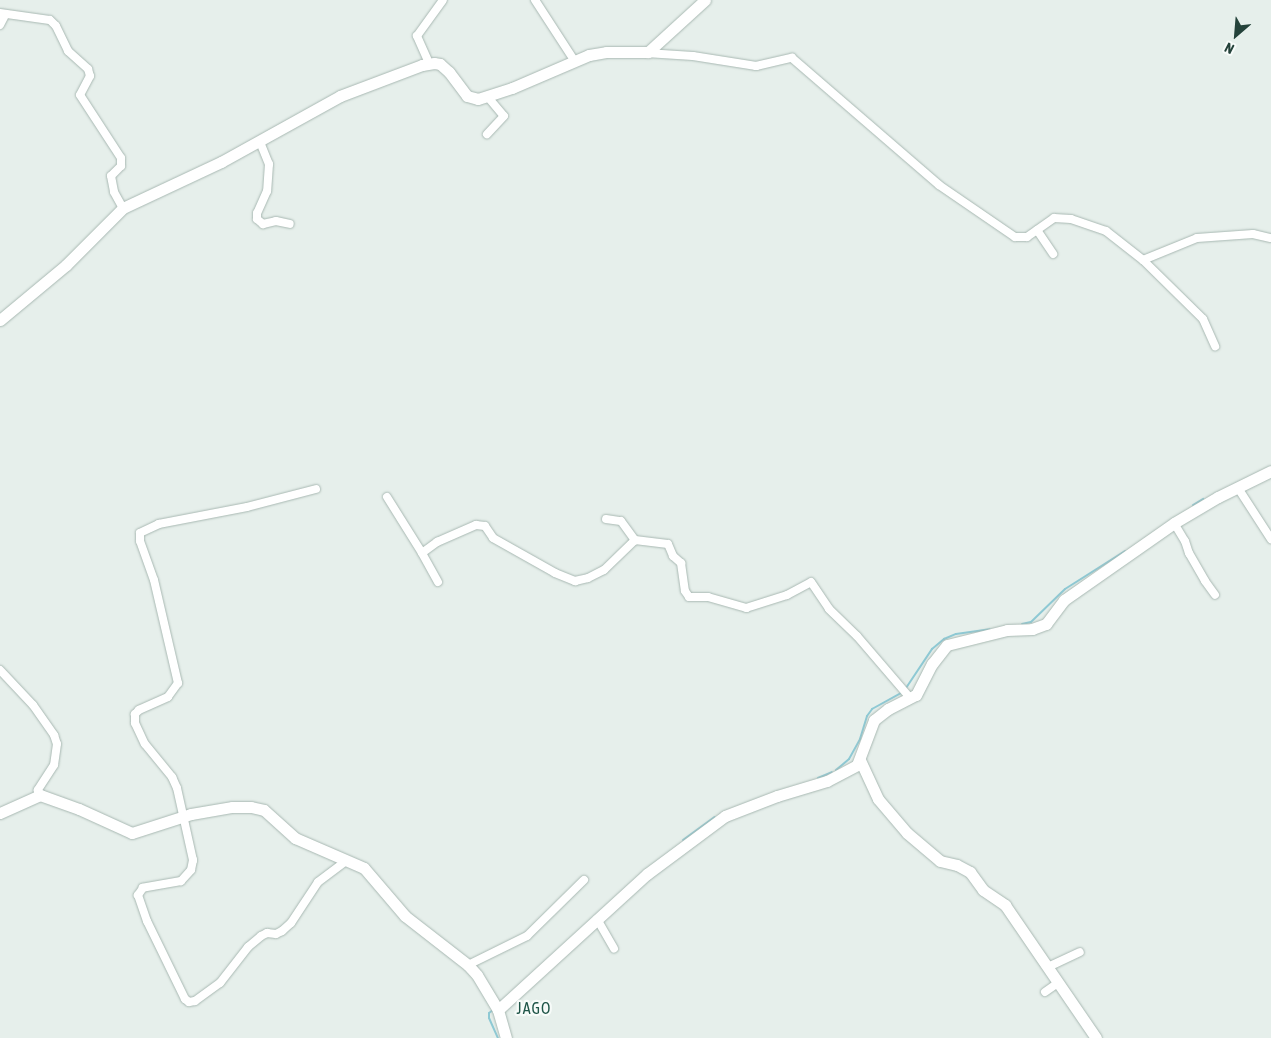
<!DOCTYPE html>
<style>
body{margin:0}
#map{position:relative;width:1271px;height:1038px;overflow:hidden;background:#e6efeb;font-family:"Asap Condensed",sans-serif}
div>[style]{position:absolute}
.stream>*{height:2px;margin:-1px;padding:0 1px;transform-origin:1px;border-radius:1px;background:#8ec9d4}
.roads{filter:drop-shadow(0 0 1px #a8b8b2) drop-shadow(0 0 1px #a8b8b2)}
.street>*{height:8px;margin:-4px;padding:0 4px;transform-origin:4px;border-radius:4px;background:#fff}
.secondary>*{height:11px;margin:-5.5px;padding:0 5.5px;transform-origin:5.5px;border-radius:5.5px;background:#fff}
span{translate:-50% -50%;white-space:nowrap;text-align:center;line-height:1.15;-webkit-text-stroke:4.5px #f7fbf9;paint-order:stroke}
.quarter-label{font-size:16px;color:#1f5548;letter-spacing:1px}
.north{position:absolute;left:1211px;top:10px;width:50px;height:50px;-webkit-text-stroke:4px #f7fbf9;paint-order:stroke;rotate:207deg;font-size:14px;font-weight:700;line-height:20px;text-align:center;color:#24423a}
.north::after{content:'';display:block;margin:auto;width:18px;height:22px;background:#24423a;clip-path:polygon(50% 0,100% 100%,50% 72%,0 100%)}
</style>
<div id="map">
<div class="stream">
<i style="left:1193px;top:505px;width:12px;rotate:-31deg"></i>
<i style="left:1022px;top:624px;width:9px;rotate:-13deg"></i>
<i style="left:1031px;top:622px;width:47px;rotate:-44.1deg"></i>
<i style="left:1065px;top:589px;width:71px;rotate:-32.3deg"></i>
<i style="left:906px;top:688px;width:47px;rotate:-56.3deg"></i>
<i style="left:932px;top:649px;width:16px;rotate:-40deg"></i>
<i style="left:944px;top:639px;width:13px;rotate:-23deg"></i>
<i style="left:956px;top:634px;width:34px;rotate:-8deg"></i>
<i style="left:836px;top:770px;width:17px;rotate:-40deg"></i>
<i style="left:849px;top:759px;width:23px;rotate:-61deg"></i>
<i style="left:860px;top:739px;width:24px;rotate:-73deg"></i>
<i style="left:867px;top:716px;width:9px;rotate:-54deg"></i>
<i style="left:872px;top:709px;width:35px;rotate:-29deg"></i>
<i style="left:818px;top:778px;width:15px;rotate:-23deg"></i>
<i style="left:683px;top:840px;width:39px;rotate:-36deg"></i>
<i style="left:493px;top:1010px;width:5px;rotate:143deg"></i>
<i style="left:489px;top:1013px;width:5px;rotate:90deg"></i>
<i style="left:489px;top:1018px;width:22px;rotate:66deg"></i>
</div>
<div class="roads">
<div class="street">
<i style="left:535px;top:0;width:72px;rotate:57deg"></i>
<i style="left:0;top:13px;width:50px;rotate:8deg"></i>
<i style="left:50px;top:20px;width:8px;rotate:45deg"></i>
<i style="left:56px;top:26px;width:28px;rotate:64deg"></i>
<i style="left:68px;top:51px;width:27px;rotate:42deg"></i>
<i style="left:88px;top:69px;width:7px;rotate:74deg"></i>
<i style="left:90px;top:76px;width:21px;rotate:118deg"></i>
<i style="left:80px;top:95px;width:75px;rotate:56.9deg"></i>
<i style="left:121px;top:158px;width:8px;rotate:90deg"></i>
<i style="left:121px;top:166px;width:14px;rotate:135deg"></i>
<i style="left:111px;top:176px;width:16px;rotate:79deg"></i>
<i style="left:114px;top:192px;width:18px;rotate:61deg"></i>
<i style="left:0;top:25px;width:11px;rotate:-63deg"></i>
<i style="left:646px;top:53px;width:47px;rotate:3.7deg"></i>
<i style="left:693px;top:56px;width:64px;rotate:9deg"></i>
<i style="left:756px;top:66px;width:37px;rotate:-13deg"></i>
<i style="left:792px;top:58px;width:194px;rotate:40.8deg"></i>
<i style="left:939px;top:185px;width:92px;rotate:34.4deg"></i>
<i style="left:1015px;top:237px;width:12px"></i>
<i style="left:1027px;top:237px;width:33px;rotate:-35deg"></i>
<i style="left:1054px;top:218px;width:17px;rotate:3deg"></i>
<i style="left:1071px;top:219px;width:37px;rotate:19deg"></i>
<i style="left:1106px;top:231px;width:47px;rotate:38.1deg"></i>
<i style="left:1143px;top:260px;width:58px;rotate:-22.2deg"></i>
<i style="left:1197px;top:238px;width:56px;rotate:-4.1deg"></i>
<i style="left:1253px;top:234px;width:18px;rotate:13deg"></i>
<i style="left:429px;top:63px;width:30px;rotate:-114deg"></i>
<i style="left:417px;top:36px;width:44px;rotate:-54.2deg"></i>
<i style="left:487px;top:96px;width:26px;rotate:50deg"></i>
<i style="left:504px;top:116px;width:25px;rotate:133deg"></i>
<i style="left:260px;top:142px;width:24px;rotate:68deg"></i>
<i style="left:269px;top:164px;width:27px;rotate:94deg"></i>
<i style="left:267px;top:191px;width:24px;rotate:114deg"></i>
<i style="left:257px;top:213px;width:6px;rotate:90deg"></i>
<i style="left:257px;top:219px;width:8px;rotate:40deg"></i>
<i style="left:263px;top:224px;width:13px;rotate:-13deg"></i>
<i style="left:276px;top:221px;width:14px;rotate:12deg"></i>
<i style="left:1037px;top:230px;width:29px;rotate:56deg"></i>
<i style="left:1143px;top:260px;width:84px;rotate:44.5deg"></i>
<i style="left:1203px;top:319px;width:30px;rotate:66deg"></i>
<i style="left:1238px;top:488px;width:61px;rotate:57.1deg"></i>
<i style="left:316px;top:489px;width:71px;rotate:165.4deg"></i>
<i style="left:247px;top:507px;width:90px;rotate:169.1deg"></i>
<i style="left:159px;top:524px;width:21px;rotate:155deg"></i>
<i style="left:140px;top:533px;width:8px;rotate:90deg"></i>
<i style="left:140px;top:541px;width:41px;rotate:70.3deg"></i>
<i style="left:154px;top:580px;width:106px;rotate:76.9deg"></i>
<i style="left:178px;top:683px;width:17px;rotate:126deg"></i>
<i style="left:168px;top:697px;width:32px;rotate:156deg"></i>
<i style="left:139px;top:710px;width:6px;rotate:135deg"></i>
<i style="left:135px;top:714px;width:9px;rotate:90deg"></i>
<i style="left:135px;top:723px;width:23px;rotate:65deg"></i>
<i style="left:145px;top:744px;width:43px;rotate:50.7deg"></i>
<i style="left:172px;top:777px;width:12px;rotate:66deg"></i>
<i style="left:177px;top:788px;width:74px;rotate:77.5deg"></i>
<i style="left:193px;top:860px;width:10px;rotate:101deg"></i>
<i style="left:191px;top:870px;width:15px;rotate:132deg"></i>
<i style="left:181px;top:881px;width:39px;rotate:170deg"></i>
<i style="left:143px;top:888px;width:9px;rotate:126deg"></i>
<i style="left:138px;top:895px;width:28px;rotate:71deg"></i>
<i style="left:147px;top:921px;width:87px;rotate:64deg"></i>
<i style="left:185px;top:999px;width:5px;rotate:37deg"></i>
<i style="left:189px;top:1002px;width:6px;rotate:-9deg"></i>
<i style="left:195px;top:1001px;width:31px;rotate:-36deg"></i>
<i style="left:220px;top:983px;width:46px;rotate:-52.1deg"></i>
<i style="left:248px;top:947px;width:17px;rotate:-40deg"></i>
<i style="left:261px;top:936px;width:7px;rotate:-27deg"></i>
<i style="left:267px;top:933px;width:9px;rotate:6deg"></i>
<i style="left:276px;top:934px;width:7px;rotate:-27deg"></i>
<i style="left:282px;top:931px;width:12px;rotate:-42deg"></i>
<i style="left:291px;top:923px;width:49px;rotate:-56.6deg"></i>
<i style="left:318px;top:882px;width:35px;rotate:-37deg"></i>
<i style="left:387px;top:497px;width:66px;rotate:58deg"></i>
<i style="left:606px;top:519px;width:15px;rotate:8deg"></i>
<i style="left:621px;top:521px;width:24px;rotate:54deg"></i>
<i style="left:635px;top:540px;width:33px;rotate:7deg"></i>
<i style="left:668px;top:544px;width:13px;rotate:67deg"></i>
<i style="left:673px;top:556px;width:11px;rotate:41deg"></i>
<i style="left:681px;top:563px;width:28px;rotate:82deg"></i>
<i style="left:685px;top:591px;width:7px;rotate:56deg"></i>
<i style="left:689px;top:597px;width:19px"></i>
<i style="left:708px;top:597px;width:40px;rotate:16deg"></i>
<i style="left:746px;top:608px;width:43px;rotate:-17.6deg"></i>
<i style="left:787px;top:595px;width:27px;rotate:-28deg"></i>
<i style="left:811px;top:582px;width:32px;rotate:56deg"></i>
<i style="left:829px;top:609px;width:39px;rotate:44deg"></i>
<i style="left:857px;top:636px;width:83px;rotate:49.4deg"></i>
<i style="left:1174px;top:523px;width:21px;rotate:59deg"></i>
<i style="left:1185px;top:541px;width:13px;rotate:72deg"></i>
<i style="left:1189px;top:553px;width:32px;rotate:60deg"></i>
<i style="left:1205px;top:581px;width:17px;rotate:54deg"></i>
<i style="left:438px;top:582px;width:33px;rotate:-119deg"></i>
<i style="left:422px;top:553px;width:19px;rotate:-36deg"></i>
<i style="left:437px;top:542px;width:43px;rotate:-23.6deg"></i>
<i style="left:476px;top:525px;width:9px;rotate:6deg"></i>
<i style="left:485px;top:526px;width:14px;rotate:56deg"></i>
<i style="left:493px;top:538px;width:71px;rotate:29.4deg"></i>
<i style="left:555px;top:573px;width:22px;rotate:22deg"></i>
<i style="left:575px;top:581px;width:13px;rotate:-13deg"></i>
<i style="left:588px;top:578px;width:18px;rotate:-27deg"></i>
<i style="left:604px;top:570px;width:43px;rotate:-44.1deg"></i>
<i style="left:0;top:670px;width:48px;rotate:46.7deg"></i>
<i style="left:33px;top:705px;width:37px;rotate:55deg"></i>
<i style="left:54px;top:735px;width:9px;rotate:72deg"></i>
<i style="left:57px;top:744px;width:21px;rotate:98deg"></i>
<i style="left:54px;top:765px;width:30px;rotate:123deg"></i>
<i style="left:38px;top:790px;width:5px;rotate:90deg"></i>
<i style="left:597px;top:919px;width:34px;rotate:60deg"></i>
<i style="left:468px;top:965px;width:66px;rotate:-26.2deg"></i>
<i style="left:527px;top:936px;width:80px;rotate:-44.5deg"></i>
<i style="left:1048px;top:967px;width:35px;rotate:-25deg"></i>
<i style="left:1045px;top:992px;width:16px;rotate:-35deg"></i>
</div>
<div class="secondary">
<i style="left:0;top:320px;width:86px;rotate:-39.8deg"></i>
<i style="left:66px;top:265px;width:81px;rotate:-45deg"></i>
<i style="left:123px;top:208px;width:108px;rotate:-25.1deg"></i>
<i style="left:221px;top:162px;width:136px;rotate:-29deg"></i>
<i style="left:340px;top:96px;width:88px;rotate:-20.7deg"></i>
<i style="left:422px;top:65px;width:12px;rotate:-9deg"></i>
<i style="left:434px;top:63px;width:6px;rotate:9deg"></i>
<i style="left:440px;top:64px;width:12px;rotate:42deg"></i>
<i style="left:449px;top:72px;width:30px;rotate:53deg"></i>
<i style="left:467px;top:96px;width:11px;rotate:15deg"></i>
<i style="left:478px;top:99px;width:36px;rotate:-18deg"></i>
<i style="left:512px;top:88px;width:84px;rotate:-23.2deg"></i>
<i style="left:589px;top:55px;width:17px;rotate:-10deg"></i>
<i style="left:606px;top:52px;width:42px"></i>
<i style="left:648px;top:52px;width:77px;rotate:-42.4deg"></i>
<i style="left:860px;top:760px;width:43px;rotate:65.2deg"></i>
<i style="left:878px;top:799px;width:45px;rotate:49.5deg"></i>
<i style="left:907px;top:833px;width:43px;rotate:40.3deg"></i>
<i style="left:940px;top:861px;width:17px;rotate:13deg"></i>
<i style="left:957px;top:865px;width:15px;rotate:28deg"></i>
<i style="left:970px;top:872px;width:22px;rotate:54deg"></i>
<i style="left:983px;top:890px;width:27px;rotate:34deg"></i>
<i style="left:1005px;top:905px;width:161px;rotate:55.6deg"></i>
<i style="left:0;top:813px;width:44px;rotate:-24.2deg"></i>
<i style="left:40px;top:795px;width:41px;rotate:19.7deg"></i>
<i style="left:79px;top:809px;width:58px;rotate:24.4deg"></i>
<i style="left:132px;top:833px;width:62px;rotate:-17.9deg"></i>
<i style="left:191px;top:814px;width:42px;rotate:-9.7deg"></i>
<i style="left:232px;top:807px;width:19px"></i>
<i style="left:251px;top:807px;width:13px;rotate:13deg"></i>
<i style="left:264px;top:810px;width:42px;rotate:42.1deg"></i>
<i style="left:295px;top:838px;width:75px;rotate:23.5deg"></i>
<i style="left:364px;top:868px;width:63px;rotate:49.5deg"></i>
<i style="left:405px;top:916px;width:80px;rotate:37.9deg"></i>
<i style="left:468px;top:965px;width:13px;rotate:48deg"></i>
<i style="left:477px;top:975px;width:41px;rotate:59deg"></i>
<i style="left:506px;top:1038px;width:29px;rotate:-106deg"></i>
<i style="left:498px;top:1010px;width:202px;rotate:-42.4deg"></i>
<i style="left:647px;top:874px;width:97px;rotate:-36.6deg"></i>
<i style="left:725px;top:816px;width:56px;rotate:-21deg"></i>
<i style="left:777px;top:796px;width:52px;rotate:-16.7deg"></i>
<i style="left:827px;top:781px;width:34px;rotate:-28deg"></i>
<i style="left:857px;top:765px;width:48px;rotate:-69.3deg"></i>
<i style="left:874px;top:720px;width:18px;rotate:-38deg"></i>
<i style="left:888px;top:709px;width:31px;rotate:-27deg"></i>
<i style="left:916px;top:695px;width:35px;rotate:-63deg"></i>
<i style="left:932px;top:664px;width:24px;rotate:-52deg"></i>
<i style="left:947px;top:645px;width:62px;rotate:-14deg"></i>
<i style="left:1007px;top:630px;width:25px;rotate:-2deg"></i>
<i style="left:1032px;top:629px;width:15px;rotate:-20deg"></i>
<i style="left:1046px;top:624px;width:30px;rotate:-53deg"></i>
<i style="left:1064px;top:600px;width:134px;rotate:-35deg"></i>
<i style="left:1174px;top:523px;width:51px;rotate:-30.6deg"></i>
<i style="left:1218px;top:497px;width:59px;rotate:-26.1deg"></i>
</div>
</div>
<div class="quarter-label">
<span style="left:534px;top:1008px">JAGO</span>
</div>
<div class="north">N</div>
</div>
